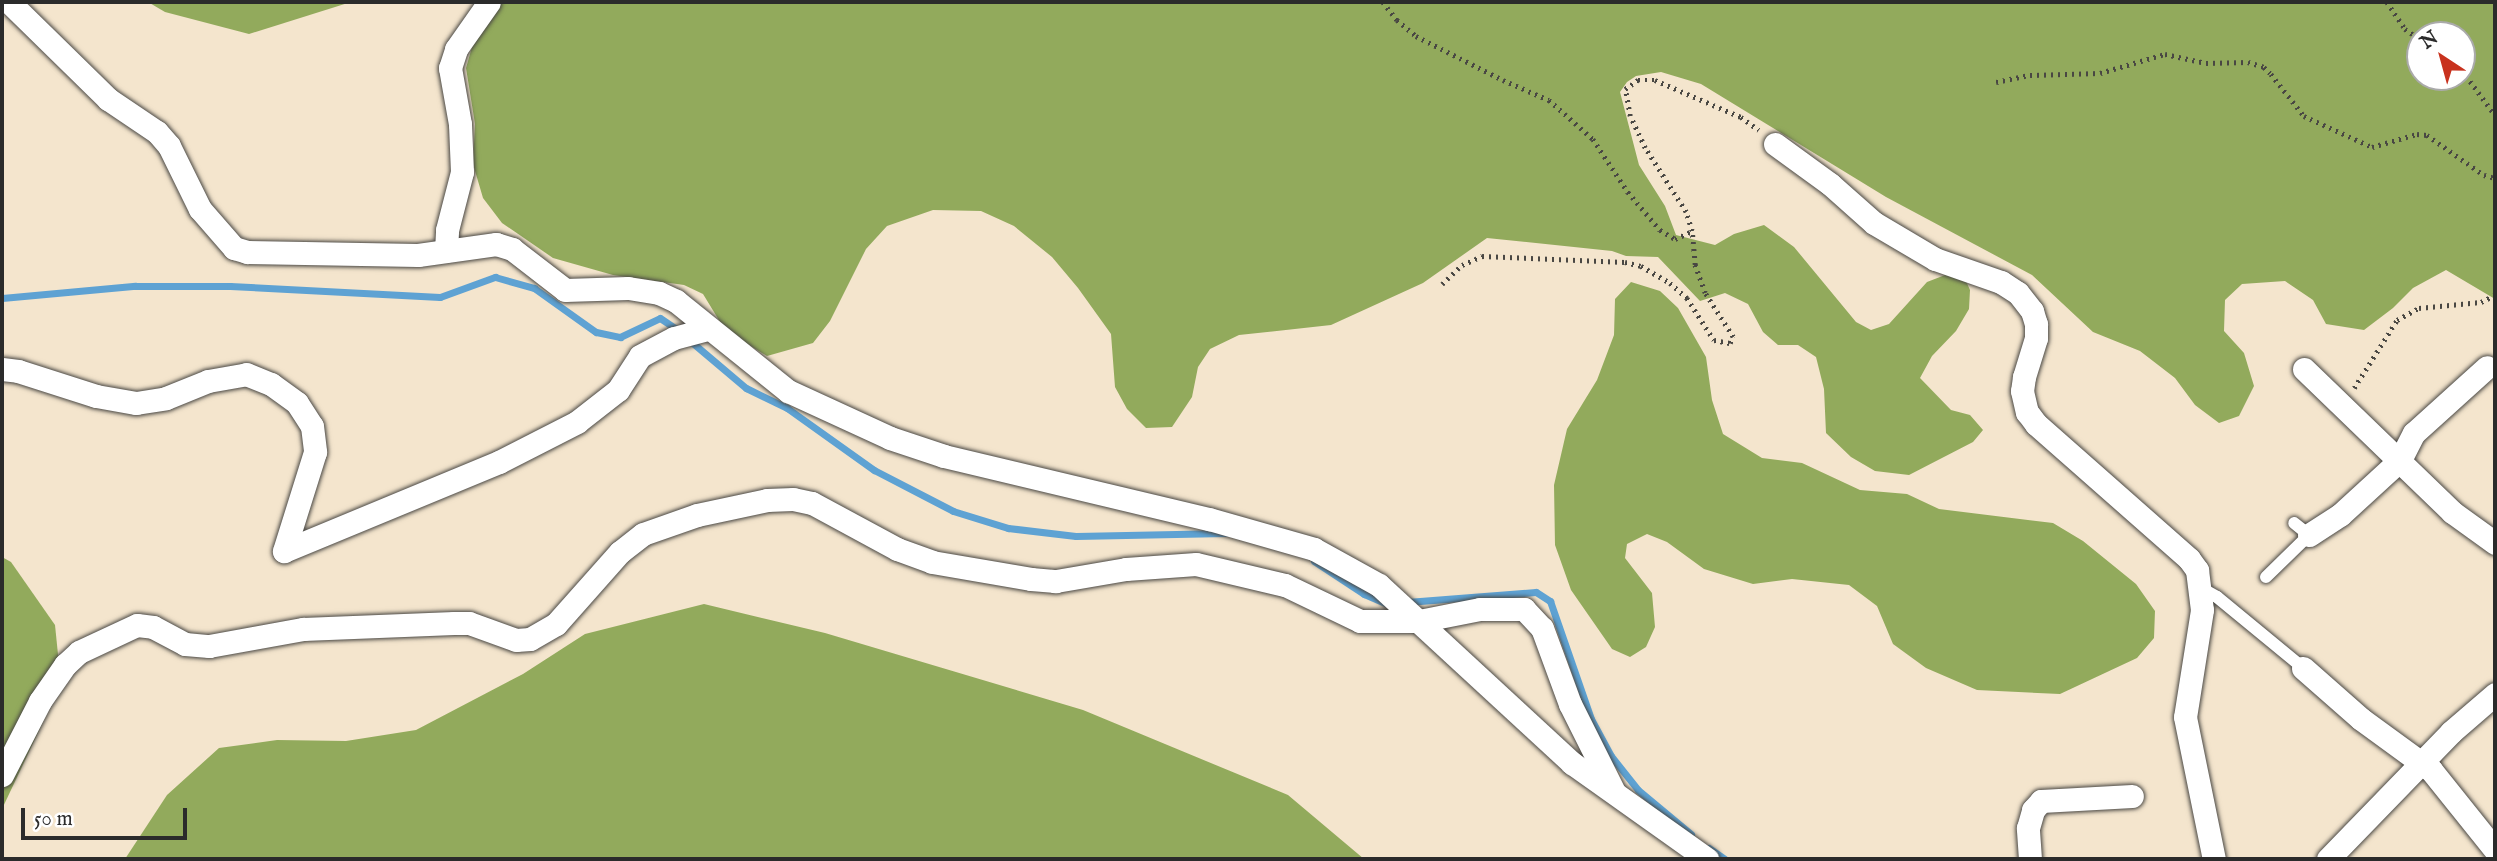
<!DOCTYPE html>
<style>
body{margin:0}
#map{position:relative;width:2497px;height:861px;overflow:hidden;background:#f4e5cd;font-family:"IM FELL English",serif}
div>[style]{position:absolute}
.forest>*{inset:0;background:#92aa5c}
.stream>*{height:7px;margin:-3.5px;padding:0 3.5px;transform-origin:3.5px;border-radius:3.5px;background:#5ea2d3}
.path>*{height:4.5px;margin-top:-2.25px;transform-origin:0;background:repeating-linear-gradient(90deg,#494743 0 2px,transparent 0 7px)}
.roads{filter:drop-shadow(0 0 2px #494743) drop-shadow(0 0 2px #494743)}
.lane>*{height:12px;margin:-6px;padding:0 6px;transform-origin:6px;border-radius:6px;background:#fff}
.street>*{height:23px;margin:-11.5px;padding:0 11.5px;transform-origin:11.5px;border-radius:11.5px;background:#fff}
span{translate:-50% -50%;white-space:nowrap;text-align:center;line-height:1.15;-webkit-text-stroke:7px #fff;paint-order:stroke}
.frame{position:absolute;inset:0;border:4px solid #2b2b2b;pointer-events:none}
.north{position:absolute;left:2406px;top:21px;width:70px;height:70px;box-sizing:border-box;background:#fff;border:2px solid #aaa;border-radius:50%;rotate:324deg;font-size:19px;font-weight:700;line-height:28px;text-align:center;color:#2b2b2b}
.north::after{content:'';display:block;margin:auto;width:24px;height:32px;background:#c8321e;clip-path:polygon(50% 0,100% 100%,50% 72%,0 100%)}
.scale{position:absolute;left:21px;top:808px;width:166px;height:32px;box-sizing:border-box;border:4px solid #2b2b2b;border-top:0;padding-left:9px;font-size:21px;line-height:24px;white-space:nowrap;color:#2b2b2b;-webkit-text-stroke:5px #fff;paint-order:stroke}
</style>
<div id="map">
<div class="forest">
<i style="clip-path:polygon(148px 2px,351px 2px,249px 34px,165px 12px)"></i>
<i style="clip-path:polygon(evenodd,499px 2px,2495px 2px,2495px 299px,2446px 270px,2413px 288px,2393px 308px,2364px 330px,2326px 324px,2313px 300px,2285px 281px,2242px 284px,2225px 300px,2224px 331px,2244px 353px,2254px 386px,2239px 416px,2219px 423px,2195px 405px,2175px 378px,2140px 351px,2093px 332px,2032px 275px,1886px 197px,1701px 84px,1661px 72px,1636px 76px,1627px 82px,1620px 92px,1639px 165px,1665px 206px,1676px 235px,1715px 245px,1734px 234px,1764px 225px,1794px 247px,1856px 322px,1871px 330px,1889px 324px,1927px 282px,1953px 272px,1966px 281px,1970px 290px,1969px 309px,1956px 331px,1932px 356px,1920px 378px,1951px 410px,1970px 415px,1983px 430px,1973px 442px,1909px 475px,1875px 471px,1851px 457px,1826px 433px,1824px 389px,1816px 357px,1798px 345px,1778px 345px,1763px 332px,1748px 304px,1725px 293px,1700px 301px,1658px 257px,1626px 256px,1612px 251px,1487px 238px,1423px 283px,1331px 325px,1239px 335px,1210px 349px,1198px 367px,1192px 397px,1172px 427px,1146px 428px,1127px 409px,1115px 387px,1111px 334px,1078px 288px,1052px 257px,1014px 226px,981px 211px,933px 210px,887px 226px,866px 249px,830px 321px,813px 343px,767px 356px,725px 330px,703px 294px,684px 285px,613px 275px,553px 258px,502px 223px,483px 198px,473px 164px,475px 124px,466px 68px,474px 40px,499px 2px,2420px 35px,2462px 35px,2462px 77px,2420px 77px,2420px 35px)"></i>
<i style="clip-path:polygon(1631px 282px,1660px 291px,1678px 308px,1706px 357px,1712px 400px,1723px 434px,1762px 458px,1802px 463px,1860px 490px,1907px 494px,1939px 509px,2053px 523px,2083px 541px,2136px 584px,2155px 611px,2154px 638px,2137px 658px,2060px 694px,1977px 690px,1926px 668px,1893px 644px,1877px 606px,1849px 585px,1792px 579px,1753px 584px,1704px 569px,1667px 542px,1647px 534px,1627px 544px,1625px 558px,1652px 593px,1655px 627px,1646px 647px,1630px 657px,1612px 649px,1571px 590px,1555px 545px,1554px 485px,1567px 429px,1597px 380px,1614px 335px,1615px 299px)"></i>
<i style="clip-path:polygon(2px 557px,11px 562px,55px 625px,61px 684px,2px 809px)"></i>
<i style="clip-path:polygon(704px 604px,825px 633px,1083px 710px,1288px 795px,1364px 859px,125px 859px,167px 795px,219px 748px,277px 740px,346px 741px,416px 730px,523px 674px,585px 634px)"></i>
</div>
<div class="stream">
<i style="left:2px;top:298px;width:134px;rotate:-5.2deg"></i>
<i style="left:135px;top:286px;width:95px"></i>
<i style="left:230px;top:286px;width:210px;rotate:3deg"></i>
<i style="left:440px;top:297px;width:59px;rotate:-20deg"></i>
<i style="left:495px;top:277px;width:41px;rotate:15.8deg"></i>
<i style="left:534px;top:288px;width:76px;rotate:35.4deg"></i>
<i style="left:596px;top:332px;width:25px;rotate:12deg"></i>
<i style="left:620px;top:337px;width:44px;rotate:-25.4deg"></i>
<i style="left:660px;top:318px;width:23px;rotate:34deg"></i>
<i style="left:688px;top:339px;width:76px;rotate:40.2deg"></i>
<i style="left:746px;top:388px;width:46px;rotate:26deg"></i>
<i style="left:787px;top:408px;width:107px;rotate:35.5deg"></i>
<i style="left:874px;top:470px;width:89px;rotate:27.4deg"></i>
<i style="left:953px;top:511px;width:58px;rotate:17.2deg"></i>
<i style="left:1008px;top:528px;width:68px;rotate:6.7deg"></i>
<i style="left:1076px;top:536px;width:150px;rotate:-1.1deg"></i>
<i style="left:1314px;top:561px;width:60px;rotate:33.4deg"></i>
<i style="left:1364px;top:594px;width:26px;rotate:23deg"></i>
<i style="left:1407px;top:602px;width:129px;rotate:-4.4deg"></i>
<i style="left:1536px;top:592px;width:17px;rotate:33deg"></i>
<i style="left:1550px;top:601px;width:125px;rotate:70.8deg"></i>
<i style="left:1591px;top:719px;width:42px;rotate:61.6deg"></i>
<i style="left:1611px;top:756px;width:43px;rotate:51.5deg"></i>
<i style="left:1638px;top:790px;width:69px;rotate:39.7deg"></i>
<i style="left:1709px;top:848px;width:19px;rotate:35deg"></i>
</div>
<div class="path">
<i style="left:1383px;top:2px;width:23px;rotate:52deg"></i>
<i style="left:1397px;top:20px;width:25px;rotate:40deg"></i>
<i style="left:1416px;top:36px;width:97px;rotate:26.8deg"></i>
<i style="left:1503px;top:80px;width:50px;rotate:23.5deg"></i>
<i style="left:1549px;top:100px;width:59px;rotate:41.6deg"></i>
<i style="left:1593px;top:139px;width:64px;rotate:56.6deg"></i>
<i style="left:1628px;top:192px;width:50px;rotate:49.9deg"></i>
<i style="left:1660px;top:230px;width:17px;rotate:31deg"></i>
<i style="left:1675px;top:239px;width:19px;rotate:-25deg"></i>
<i style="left:2387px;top:2px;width:32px;rotate:56deg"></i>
<i style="left:2405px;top:29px;width:18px;rotate:34deg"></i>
<i style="left:2462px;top:70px;width:56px;rotate:53.7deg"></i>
<i style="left:1996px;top:82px;width:35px;rotate:-12deg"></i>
<i style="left:2030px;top:75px;width:70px;rotate:-1.6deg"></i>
<i style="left:2100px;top:73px;width:68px;rotate:-16.3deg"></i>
<i style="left:2165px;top:54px;width:42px;rotate:12.4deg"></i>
<i style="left:2206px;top:63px;width:42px;rotate:-1.4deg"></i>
<i style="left:2248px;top:62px;width:17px;rotate:17deg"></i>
<i style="left:2264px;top:67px;width:10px;rotate:45deg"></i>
<i style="left:2271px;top:74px;width:53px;rotate:51.8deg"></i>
<i style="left:2304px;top:116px;width:75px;rotate:24.5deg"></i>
<i style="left:2372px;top:147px;width:47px;rotate:-16.1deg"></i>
<i style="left:2417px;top:134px;width:10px;rotate:6deg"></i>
<i style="left:2427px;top:135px;width:70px;rotate:35.1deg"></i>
<i style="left:2484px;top:175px;width:11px;rotate:15deg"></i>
<i style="left:1442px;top:284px;width:28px;rotate:-44deg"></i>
<i style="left:1462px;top:265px;width:22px;rotate:-24deg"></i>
<i style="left:1482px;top:256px;width:143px;rotate:2.4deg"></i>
<i style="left:1625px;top:262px;width:16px;rotate:14deg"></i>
<i style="left:1641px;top:266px;width:34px;rotate:30deg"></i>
<i style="left:1670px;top:283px;width:23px;rotate:41deg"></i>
<i style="left:1687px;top:298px;width:50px;rotate:57.3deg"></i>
<i style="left:1714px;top:340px;width:16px;rotate:11deg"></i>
<i style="left:1730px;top:343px;width:7px;rotate:-63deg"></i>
<i style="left:1733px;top:337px;width:52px;rotate:-122.5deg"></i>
<i style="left:1705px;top:293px;width:30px;rotate:-110deg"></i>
<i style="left:1695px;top:265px;width:34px;rotate:-95deg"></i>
<i style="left:1692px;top:231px;width:20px;rotate:-108deg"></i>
<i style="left:1686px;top:212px;width:76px;rotate:-122.6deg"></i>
<i style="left:1645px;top:148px;width:35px;rotate:-115deg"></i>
<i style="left:1630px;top:116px;width:27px;rotate:-100deg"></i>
<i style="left:1625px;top:89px;width:16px;rotate:-35deg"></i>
<i style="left:1638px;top:80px;width:17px"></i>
<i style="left:1655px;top:80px;width:94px;rotate:23.3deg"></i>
<i style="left:1741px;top:117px;width:22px;rotate:36deg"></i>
<i style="left:2354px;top:388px;width:80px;rotate:-57.7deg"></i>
<i style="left:2397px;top:320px;width:25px;rotate:-29deg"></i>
<i style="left:2419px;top:308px;width:62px;rotate:-5.5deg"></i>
<i style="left:2481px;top:302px;width:16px;rotate:-27deg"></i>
</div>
<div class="roads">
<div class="lane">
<i style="left:2266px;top:577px;width:60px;rotate:-44.3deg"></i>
<i style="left:2309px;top:535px;width:19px;rotate:-141deg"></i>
<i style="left:2201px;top:588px;width:18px;rotate:29deg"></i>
<i style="left:2217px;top:597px;width:112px;rotate:39.5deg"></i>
</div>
<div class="street">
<i style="left:9px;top:2px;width:139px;rotate:44.4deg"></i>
<i style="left:108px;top:99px;width:59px;rotate:34deg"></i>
<i style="left:157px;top:132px;width:18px;rotate:49deg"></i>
<i style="left:169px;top:146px;width:70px;rotate:63.8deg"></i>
<i style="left:200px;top:209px;width:52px;rotate:48.9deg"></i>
<i style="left:234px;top:248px;width:14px;rotate:17deg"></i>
<i style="left:247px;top:252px;width:171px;rotate:1deg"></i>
<i style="left:418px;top:255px;width:79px;rotate:-8deg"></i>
<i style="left:496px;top:244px;width:17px;rotate:17deg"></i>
<i style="left:512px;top:249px;width:67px;rotate:37.7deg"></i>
<i style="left:565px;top:290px;width:63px;rotate:-1.8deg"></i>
<i style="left:628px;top:288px;width:31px;rotate:9deg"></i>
<i style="left:659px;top:293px;width:19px;rotate:25deg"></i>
<i style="left:676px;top:301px;width:144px;rotate:38.8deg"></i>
<i style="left:788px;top:391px;width:112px;rotate:24.7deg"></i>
<i style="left:890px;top:438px;width:57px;rotate:18.4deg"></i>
<i style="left:944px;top:456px;width:272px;rotate:13.4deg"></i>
<i style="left:1209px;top:519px;width:109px;rotate:15.9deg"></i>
<i style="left:1314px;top:549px;width:74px;rotate:29deg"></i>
<i style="left:1379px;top:585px;width:263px;rotate:42.7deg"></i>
<i style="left:1572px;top:763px;width:166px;rotate:35.4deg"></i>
<i style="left:1775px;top:144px;width:68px;rotate:36deg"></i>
<i style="left:1830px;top:184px;width:59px;rotate:41.6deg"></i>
<i style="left:1874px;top:223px;width:71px;rotate:30.5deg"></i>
<i style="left:1935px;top:259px;width:70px;rotate:19.2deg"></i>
<i style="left:2001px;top:282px;width:20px;rotate:33deg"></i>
<i style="left:2018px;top:293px;width:23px;rotate:52deg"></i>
<i style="left:2032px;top:311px;width:14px;rotate:73deg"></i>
<i style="left:2036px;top:324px;width:14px;rotate:90deg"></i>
<i style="left:2036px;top:338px;width:41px;rotate:107.1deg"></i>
<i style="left:2024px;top:377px;width:14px;rotate:98deg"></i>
<i style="left:2022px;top:391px;width:22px;rotate:77deg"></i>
<i style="left:2027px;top:412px;width:15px;rotate:53deg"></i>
<i style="left:2036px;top:424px;width:204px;rotate:41.4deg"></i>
<i style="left:2189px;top:559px;width:14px;rotate:54deg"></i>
<i style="left:2197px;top:570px;width:40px;rotate:82.9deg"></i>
<i style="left:2202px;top:610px;width:108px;rotate:99deg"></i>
<i style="left:2185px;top:717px;width:145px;rotate:78.5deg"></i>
<i style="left:446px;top:251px;width:21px;rotate:-87deg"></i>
<i style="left:447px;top:230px;width:60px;rotate:-75.5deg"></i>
<i style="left:462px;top:172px;width:48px;rotate:-92.4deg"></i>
<i style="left:460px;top:124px;width:57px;rotate:-100.1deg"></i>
<i style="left:450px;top:68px;width:20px;rotate:-72deg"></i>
<i style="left:456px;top:49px;width:57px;rotate:-54.9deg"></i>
<i style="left:2px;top:369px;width:16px;rotate:7deg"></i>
<i style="left:18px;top:371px;width:82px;rotate:17.8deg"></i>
<i style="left:96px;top:396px;width:41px;rotate:9.9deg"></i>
<i style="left:136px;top:403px;width:30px;rotate:-9deg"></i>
<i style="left:166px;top:398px;width:45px;rotate:-22deg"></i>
<i style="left:208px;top:381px;width:39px;rotate:-10deg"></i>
<i style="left:246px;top:374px;width:27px;rotate:22deg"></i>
<i style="left:271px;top:384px;width:32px;rotate:36deg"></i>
<i style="left:297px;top:403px;width:27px;rotate:57deg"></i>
<i style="left:312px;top:426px;width:26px;rotate:83deg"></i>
<i style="left:315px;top:452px;width:104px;rotate:107.4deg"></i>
<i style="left:284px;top:551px;width:233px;rotate:-22.5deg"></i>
<i style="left:499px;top:462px;width:88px;rotate:-27.1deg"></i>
<i style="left:577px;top:422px;width:52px;rotate:-38deg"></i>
<i style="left:618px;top:390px;width:40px;rotate:-57.1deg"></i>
<i style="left:640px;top:356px;width:38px;rotate:-28deg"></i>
<i style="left:674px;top:338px;width:35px;rotate:-15deg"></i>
<i style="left:2304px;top:369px;width:206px;rotate:44deg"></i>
<i style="left:2452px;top:512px;width:53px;rotate:35.8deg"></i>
<i style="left:2309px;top:535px;width:37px;rotate:-33deg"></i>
<i style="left:2340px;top:515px;width:81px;rotate:-42.5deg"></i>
<i style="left:2400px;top:460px;width:30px;rotate:-63deg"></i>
<i style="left:2414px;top:433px;width:98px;rotate:-42.1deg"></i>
<i style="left:2303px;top:668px;width:77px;rotate:41.3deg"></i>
<i style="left:2361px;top:719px;width:87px;rotate:36.1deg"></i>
<i style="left:2431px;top:770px;width:102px;rotate:51.3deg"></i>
<i style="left:2px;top:775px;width:83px;rotate:-62.8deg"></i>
<i style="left:40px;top:701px;width:44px;rotate:-55.2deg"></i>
<i style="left:65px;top:665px;width:19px;rotate:-43deg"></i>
<i style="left:79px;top:652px;width:64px;rotate:-25deg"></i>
<i style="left:137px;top:625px;width:16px;rotate:7deg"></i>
<i style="left:153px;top:627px;width:36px;rotate:28deg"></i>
<i style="left:185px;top:644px;width:24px;rotate:5deg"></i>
<i style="left:209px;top:646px;width:96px;rotate:-10.3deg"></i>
<i style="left:303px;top:629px;width:151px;rotate:-2.3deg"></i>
<i style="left:454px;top:623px;width:15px"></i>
<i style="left:469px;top:623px;width:50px;rotate:19.9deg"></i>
<i style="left:516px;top:640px;width:14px;rotate:-4deg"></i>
<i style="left:530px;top:639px;width:30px;rotate:-30deg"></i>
<i style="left:556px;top:624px;width:96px;rotate:-48.4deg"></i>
<i style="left:620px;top:552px;width:29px;rotate:-38deg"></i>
<i style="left:643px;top:534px;width:57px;rotate:-19.4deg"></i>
<i style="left:697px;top:515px;width:72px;rotate:-12.1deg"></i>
<i style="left:767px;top:500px;width:26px;rotate:-2deg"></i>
<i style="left:793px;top:499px;width:19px;rotate:12deg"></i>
<i style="left:812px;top:503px;width:97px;rotate:28.4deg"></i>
<i style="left:897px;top:549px;width:37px;rotate:20deg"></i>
<i style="left:932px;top:562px;width:100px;rotate:9.7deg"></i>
<i style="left:1031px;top:579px;width:25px;rotate:5deg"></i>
<i style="left:1056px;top:581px;width:71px;rotate:-9.7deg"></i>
<i style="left:1126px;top:569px;width:70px;rotate:-4.1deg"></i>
<i style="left:1196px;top:564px;width:91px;rotate:13.3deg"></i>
<i style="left:1285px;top:585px;width:83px;rotate:25.6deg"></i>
<i style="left:1360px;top:621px;width:59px"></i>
<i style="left:1419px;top:621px;width:62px;rotate:-11.1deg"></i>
<i style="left:1480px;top:609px;width:44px"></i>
<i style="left:1524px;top:609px;width:26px;rotate:47deg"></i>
<i style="left:1542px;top:628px;width:81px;rotate:69.8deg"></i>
<i style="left:1570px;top:704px;width:98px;rotate:63.4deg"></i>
<i style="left:2030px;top:859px;width:31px;rotate:-94deg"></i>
<i style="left:2028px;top:828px;width:19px;rotate:-74deg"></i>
<i style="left:2033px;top:810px;width:12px;rotate:-48deg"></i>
<i style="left:2041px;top:801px;width:91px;rotate:-3.1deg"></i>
<i style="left:2328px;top:859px;width:177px;rotate:-45.9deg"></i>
<i style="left:2451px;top:732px;width:58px;rotate:-40.8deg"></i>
</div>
</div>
<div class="frame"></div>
<div class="north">N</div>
<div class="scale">50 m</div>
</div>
